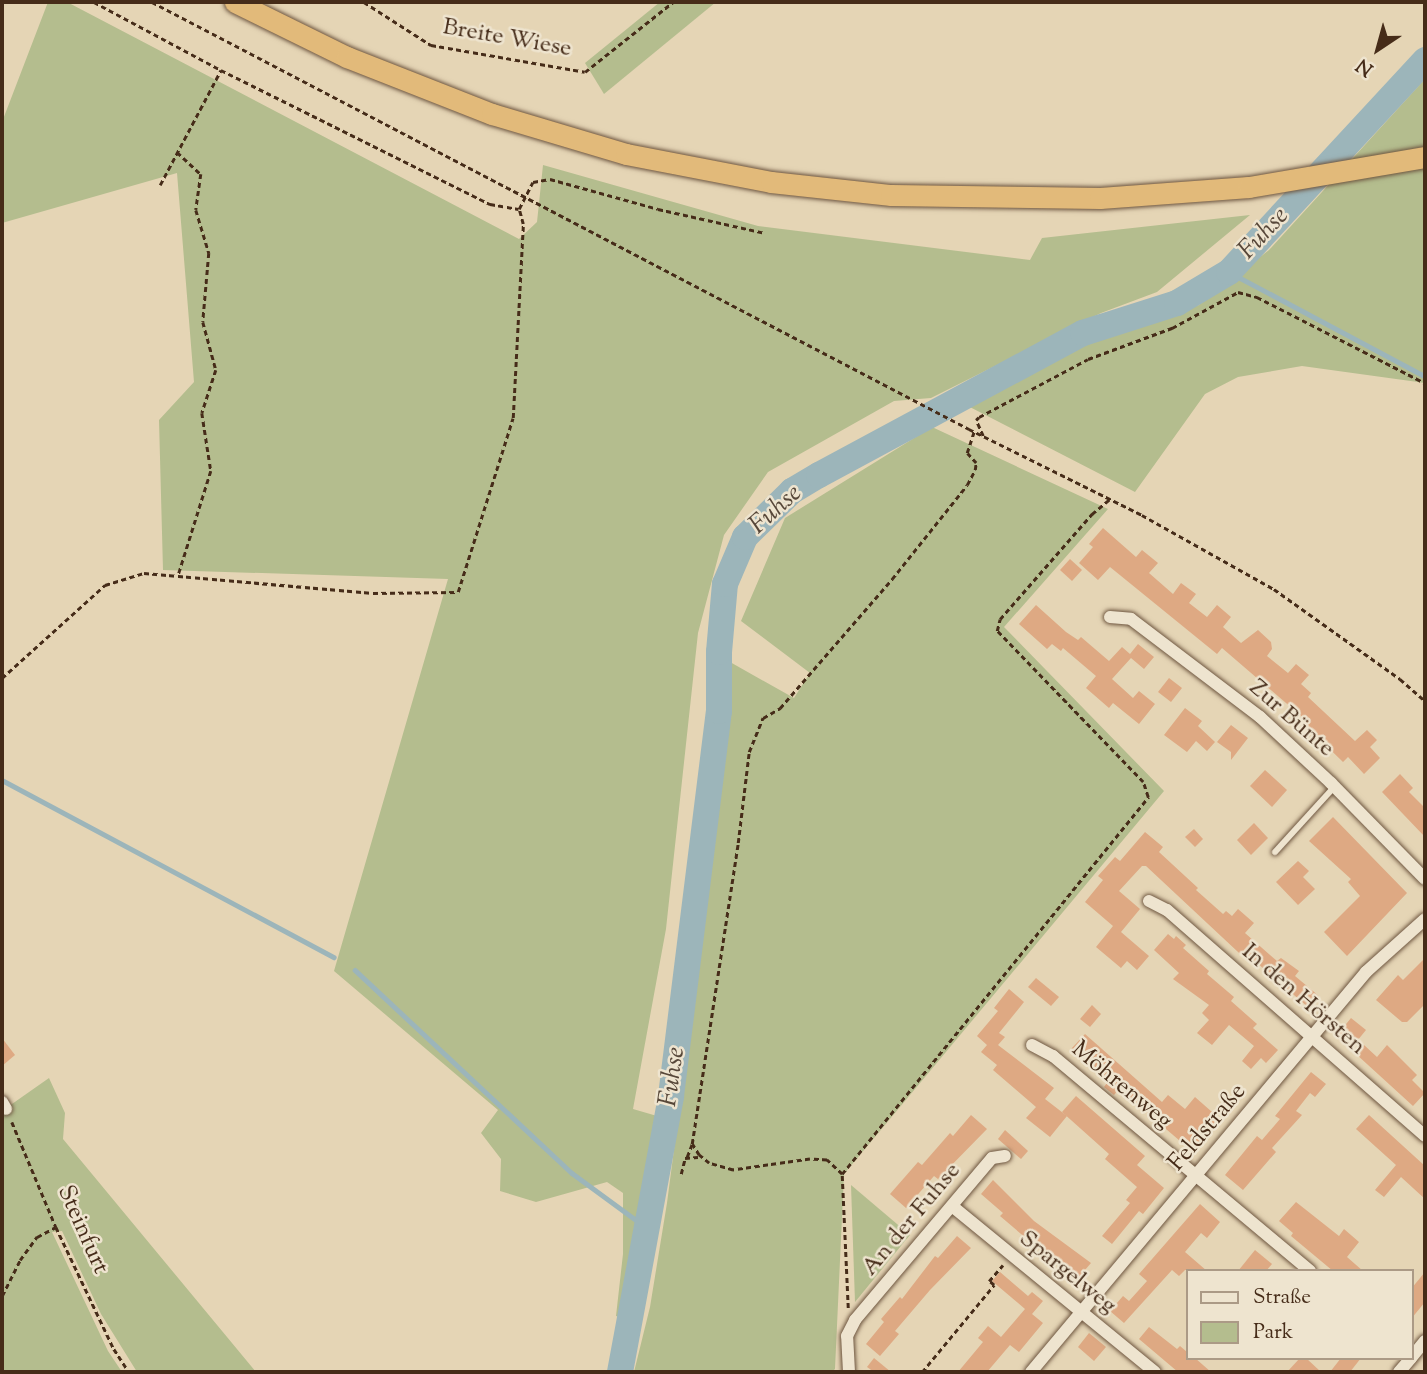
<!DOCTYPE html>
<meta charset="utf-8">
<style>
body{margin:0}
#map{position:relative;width:1427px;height:1374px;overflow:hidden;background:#e5d5b5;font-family:"Sorts Mill Goudy",serif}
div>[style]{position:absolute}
.green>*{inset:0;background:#b4bd8e}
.stream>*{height:4.5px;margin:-2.25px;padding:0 2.25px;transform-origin:2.25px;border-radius:2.25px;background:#9cb5ba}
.river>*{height:26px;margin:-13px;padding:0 13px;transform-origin:13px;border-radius:13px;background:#9cb5ba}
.building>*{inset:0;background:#dea983}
.path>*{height:2.5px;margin-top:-1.25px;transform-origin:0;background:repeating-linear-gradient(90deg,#462c19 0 5px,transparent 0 8.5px)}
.roads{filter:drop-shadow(0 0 2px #6e5640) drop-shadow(0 0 2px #6e5640)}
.lane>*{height:6px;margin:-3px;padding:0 3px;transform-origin:3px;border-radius:3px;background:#eee4cf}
.street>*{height:12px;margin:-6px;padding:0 6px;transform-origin:6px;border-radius:6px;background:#eee4cf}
.highway>*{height:21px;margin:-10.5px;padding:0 10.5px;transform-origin:10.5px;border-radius:10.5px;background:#e2ba7a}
span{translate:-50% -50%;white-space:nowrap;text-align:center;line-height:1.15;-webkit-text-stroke:5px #eee4cf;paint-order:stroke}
.street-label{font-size:24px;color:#462c19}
.water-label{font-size:26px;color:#574739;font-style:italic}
.frame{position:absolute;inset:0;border:4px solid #462c19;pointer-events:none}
.legend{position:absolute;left:1186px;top:1269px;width:228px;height:91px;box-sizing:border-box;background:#eee4cf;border:2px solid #ab9a86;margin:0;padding:9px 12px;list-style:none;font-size:21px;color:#462c19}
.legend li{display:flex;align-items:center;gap:14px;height:35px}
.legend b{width:35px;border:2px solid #ab9a86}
.north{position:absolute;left:1343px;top:14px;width:70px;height:70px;-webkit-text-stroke:5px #eee4cf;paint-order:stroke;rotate:216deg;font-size:19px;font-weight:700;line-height:28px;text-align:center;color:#462c19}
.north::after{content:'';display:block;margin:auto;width:24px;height:32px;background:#462c19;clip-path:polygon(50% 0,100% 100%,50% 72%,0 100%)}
</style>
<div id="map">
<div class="green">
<i style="clip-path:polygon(48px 2px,67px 2px,519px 239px,537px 222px,543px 165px,758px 226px,1030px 260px,1042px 238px,1250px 215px,1157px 292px,1101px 313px,931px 398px,894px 401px,768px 472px,724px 535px,698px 633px,666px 929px,633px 1109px,657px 1116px,624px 1318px,616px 1316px,623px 1254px,623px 1193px,607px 1182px,536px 1202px,500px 1191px,501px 1159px,481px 1133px,498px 1110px,334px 971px,448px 579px,163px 570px,159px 420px,194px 382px,177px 173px,2px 223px,2px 122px)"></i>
<i style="clip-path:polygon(660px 2px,716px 2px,604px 94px,585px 63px)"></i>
<i style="clip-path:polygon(1425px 79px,1425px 383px,1302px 366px,1238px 377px,1205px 394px,1135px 492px,962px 403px,1071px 347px,1199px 305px,1269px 250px)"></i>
<i style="clip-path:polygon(932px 427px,1108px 509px,1004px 627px,1164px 791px,844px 1174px,835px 1369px,832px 1372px,634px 1372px,650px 1307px,667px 1203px,723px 774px,730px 662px,794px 698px,810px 673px,741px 621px,785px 518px)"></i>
<i style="clip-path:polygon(49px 1078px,65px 1113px,63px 1139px,256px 1372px,137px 1372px,101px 1314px,62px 1231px,52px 1232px,108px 1351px,122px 1372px,2px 1372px,2px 1111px)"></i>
<i style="clip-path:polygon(851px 1185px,910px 1235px,855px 1302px)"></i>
</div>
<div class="stream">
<i style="left:1229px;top:272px;width:222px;rotate:28deg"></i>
<i style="left:2px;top:780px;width:376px;rotate:28.1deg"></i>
<i style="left:355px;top:970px;width:297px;rotate:43.1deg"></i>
<i style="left:572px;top:1173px;width:93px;rotate:36.3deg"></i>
</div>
<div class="river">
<i style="left:620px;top:1372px;width:281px;rotate:-79.5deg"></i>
<i style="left:671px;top:1096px;width:388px;rotate:-82.9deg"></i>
<i style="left:719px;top:711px;width:59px;rotate:-90deg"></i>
<i style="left:719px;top:652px;width:68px;rotate:-85deg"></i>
<i style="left:725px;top:584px;width:51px;rotate:-66.9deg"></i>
<i style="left:745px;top:537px;width:66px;rotate:-44.4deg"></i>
<i style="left:792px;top:491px;width:31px;rotate:-31deg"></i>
<i style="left:819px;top:475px;width:300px;rotate:-28.3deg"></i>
<i style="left:1083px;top:333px;width:99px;rotate:-17.7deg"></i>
<i style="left:1177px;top:303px;width:61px;rotate:-30.8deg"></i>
<i style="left:1229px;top:272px;width:289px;rotate:-47.2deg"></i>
</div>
<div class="building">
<i style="clip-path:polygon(1103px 528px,1136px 557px,1142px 550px,1158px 563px,1149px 573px,1173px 594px,1181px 583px,1196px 594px,1189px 603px,1207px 617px,1217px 605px,1231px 617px,1223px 627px,1241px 643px,1258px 630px,1271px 642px,1272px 649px,1267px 656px,1288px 673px,1296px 664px,1309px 675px,1301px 684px,1311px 693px,1308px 697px,1355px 741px,1367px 730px,1377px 740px,1370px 747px,1380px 758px,1364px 774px,1348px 757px,1343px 762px,1304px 724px,1307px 721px,1222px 648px,1217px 654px,1110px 567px,1098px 580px,1079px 563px,1093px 547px,1089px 544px)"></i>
<i style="clip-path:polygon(1070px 559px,1082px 570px,1072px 581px,1060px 570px)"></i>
<i style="clip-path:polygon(1036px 605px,1066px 632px,1078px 640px,1081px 637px,1109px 661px,1122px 647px,1130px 654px,1138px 644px,1154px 657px,1144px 669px,1131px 658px,1112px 679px,1133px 698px,1139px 691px,1155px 704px,1139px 724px,1113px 703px,1109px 708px,1086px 688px,1096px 676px,1063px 648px,1061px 651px,1052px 644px,1047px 649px,1019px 624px)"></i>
<i style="clip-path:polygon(1169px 678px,1182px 688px,1171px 702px,1158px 692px)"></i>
<i style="clip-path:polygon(1185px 708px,1202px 721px,1198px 726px,1215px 742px,1207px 751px,1196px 741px,1187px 752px,1164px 735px)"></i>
<i style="clip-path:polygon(1231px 725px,1248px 738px,1231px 760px,1231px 752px,1217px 742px)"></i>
<i style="clip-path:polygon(1265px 770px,1287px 790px,1272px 807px,1250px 786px)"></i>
<i style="clip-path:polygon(1400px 774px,1413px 788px,1409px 792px,1425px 808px,1425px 837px,1382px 792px)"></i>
<i style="clip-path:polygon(1333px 817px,1407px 893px,1347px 956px,1324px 932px,1360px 896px,1348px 882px,1351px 879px,1309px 841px)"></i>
<i style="clip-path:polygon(1254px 823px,1268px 838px,1251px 855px,1237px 840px)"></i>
<i style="clip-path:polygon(1194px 829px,1203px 839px,1195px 847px,1185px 837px)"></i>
<i style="clip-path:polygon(1145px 832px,1163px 847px,1159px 852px,1198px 888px,1196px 890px,1223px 914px,1226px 911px,1232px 916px,1238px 909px,1254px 923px,1245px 933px,1277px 961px,1281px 958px,1299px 971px,1295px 976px,1319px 996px,1309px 1008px,1256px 962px,1253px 966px,1146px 866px,1142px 866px,1119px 891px,1140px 909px,1121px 932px,1149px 956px,1137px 970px,1127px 961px,1121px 968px,1096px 947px,1113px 926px,1085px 902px,1103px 880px,1098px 876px,1115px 857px,1120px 861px)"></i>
<i style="clip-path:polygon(1298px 861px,1309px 871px,1303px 877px,1315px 889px,1298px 905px,1276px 882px)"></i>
<i style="clip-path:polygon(1168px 934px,1174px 939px,1176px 936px,1186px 945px,1183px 948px,1209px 971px,1207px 974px,1234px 997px,1231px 1001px,1257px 1024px,1253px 1028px,1278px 1050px,1266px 1063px,1261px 1058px,1251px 1069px,1242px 1061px,1254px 1046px,1229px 1025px,1212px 1045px,1197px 1033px,1209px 1020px,1202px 1013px,1209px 1005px,1173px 979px,1179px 973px,1154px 950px)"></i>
<i style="clip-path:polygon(1425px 958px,1425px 1004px,1407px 1022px,1402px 1022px,1376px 1000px,1398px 975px,1403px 980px)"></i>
<i style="clip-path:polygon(1036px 978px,1059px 997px,1051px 1006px,1028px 987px)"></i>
<i style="clip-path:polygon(1009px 989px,1024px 1002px,999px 1033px,1005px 1037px,998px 1045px,1054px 1088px,1045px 1099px,1067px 1116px,1050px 1137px,1026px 1118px,1036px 1107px,993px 1070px,997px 1065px,981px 1052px,987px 1045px,977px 1036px,998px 1011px,994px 1008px)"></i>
<i style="clip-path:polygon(1092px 1005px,1101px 1014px,1090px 1027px,1080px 1019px)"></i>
<i style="clip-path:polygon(1351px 1018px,1366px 1030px,1353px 1046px,1338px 1034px)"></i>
<i style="clip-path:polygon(1085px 1034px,1162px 1102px,1168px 1095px,1185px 1109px,1195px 1097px,1220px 1119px,1193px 1152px,1119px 1089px,1114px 1095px,1104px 1087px,1109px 1080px,1071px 1049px)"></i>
<i style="clip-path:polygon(2px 1038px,15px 1055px,2px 1066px)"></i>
<i style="clip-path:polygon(1364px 1045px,1377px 1057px,1387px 1045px,1417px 1075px,1412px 1080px,1425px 1093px,1413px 1106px,1356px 1054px)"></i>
<i style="clip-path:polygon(1311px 1072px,1326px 1084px,1315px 1097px,1310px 1093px,1296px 1111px,1302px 1115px,1272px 1148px,1276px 1152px,1243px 1190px,1225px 1175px,1257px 1136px,1262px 1140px,1280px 1119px,1275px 1116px)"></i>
<i style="clip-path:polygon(1076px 1096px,1145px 1156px,1137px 1165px,1164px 1188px,1143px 1214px,1139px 1211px,1112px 1244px,1102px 1236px,1130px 1203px,1126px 1200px,1137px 1187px,1105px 1159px,1109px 1154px,1062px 1112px)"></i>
<i style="clip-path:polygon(971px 1115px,987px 1129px,938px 1179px,934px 1176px,906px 1208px,890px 1194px,918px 1162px,922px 1165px,950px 1133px,953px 1136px)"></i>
<i style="clip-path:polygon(1369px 1115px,1425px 1166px,1425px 1199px,1401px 1177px,1384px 1197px,1375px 1190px,1396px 1165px,1356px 1129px)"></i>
<i style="clip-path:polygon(1005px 1130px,1028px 1151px,1021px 1159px,998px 1139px)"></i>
<i style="clip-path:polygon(993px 1180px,1034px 1221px,1091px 1263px,1079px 1277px,1057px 1258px,1054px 1262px,1000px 1216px,1003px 1213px,981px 1194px)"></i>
<i style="clip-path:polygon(1296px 1202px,1339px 1236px,1344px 1229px,1359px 1242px,1347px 1257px,1363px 1271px,1333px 1271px,1291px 1236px,1293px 1233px,1279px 1221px)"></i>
<i style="clip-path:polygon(1200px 1204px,1220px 1222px,1207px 1238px,1201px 1233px,1185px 1252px,1207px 1271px,1185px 1270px,1179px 1276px,1172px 1270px,1124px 1323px,1110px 1311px,1123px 1296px,1129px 1301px,1147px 1281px,1139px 1274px)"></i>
<i style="clip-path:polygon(957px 1236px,971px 1248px,930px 1290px,895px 1331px,899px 1334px,880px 1356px,866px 1344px,884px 1322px,881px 1319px,900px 1297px,902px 1299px,935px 1256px,938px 1258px)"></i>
<i style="clip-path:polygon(1255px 1250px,1272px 1264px,1266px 1271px,1238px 1271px)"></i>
<i style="clip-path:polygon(1000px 1272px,1028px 1296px,1032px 1292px,1043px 1301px,1032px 1314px,1043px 1323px,1019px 1352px,1010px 1345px,987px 1372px,958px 1372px,983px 1342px,978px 1338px,988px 1326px,1001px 1337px,1025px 1309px,992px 1281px)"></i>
<i style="clip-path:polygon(1425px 1272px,1425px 1302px,1411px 1319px,1411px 1289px)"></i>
<i style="clip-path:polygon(1149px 1327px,1177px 1349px,1180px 1346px,1187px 1352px,1187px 1358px,1195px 1358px,1211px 1372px,1178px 1372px,1139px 1339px)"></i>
<i style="clip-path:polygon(1089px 1333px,1106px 1347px,1094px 1361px,1078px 1347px)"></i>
<i style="clip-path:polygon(874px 1358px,891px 1372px,874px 1372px,867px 1367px)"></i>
<i style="clip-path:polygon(1300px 1358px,1306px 1358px,1321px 1372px,1287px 1372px)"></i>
<i style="clip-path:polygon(1341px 1358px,1361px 1358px,1350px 1372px,1330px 1372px)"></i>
</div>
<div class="path">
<i style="left:94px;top:2px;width:144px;rotate:28.2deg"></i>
<i style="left:221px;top:70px;width:301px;rotate:26.5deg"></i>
<i style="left:490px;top:204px;width:29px;rotate:10deg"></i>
<i style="left:152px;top:2px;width:922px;rotate:27.59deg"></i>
<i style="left:969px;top:429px;width:193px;rotate:26.4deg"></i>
<i style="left:1142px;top:515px;width:151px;rotate:29.3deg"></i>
<i style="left:1274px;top:589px;width:155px;rotate:35.5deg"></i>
<i style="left:1400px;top:679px;width:33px;rotate:41deg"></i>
<i style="left:364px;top:2px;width:80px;rotate:32.7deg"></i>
<i style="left:431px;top:45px;width:156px;rotate:9.9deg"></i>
<i style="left:585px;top:72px;width:112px;rotate:-38.5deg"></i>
<i style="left:177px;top:152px;width:33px;rotate:43deg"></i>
<i style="left:201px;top:174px;width:36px;rotate:98deg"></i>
<i style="left:196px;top:210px;width:45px;rotate:73.2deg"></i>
<i style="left:209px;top:253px;width:69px;rotate:95deg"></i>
<i style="left:203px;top:322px;width:50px;rotate:74.8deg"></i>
<i style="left:216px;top:370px;width:45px;rotate:108deg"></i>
<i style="left:202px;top:413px;width:59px;rotate:81.2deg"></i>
<i style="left:211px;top:471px;width:110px;rotate:107.4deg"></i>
<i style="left:160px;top:185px;width:130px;rotate:-62.1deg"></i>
<i style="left:983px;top:436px;width:17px;rotate:-114deg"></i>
<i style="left:976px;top:420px;width:4px;rotate:-45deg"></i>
<i style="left:979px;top:417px;width:123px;rotate:-28deg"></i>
<i style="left:1088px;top:359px;width:90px;rotate:-20.3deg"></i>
<i style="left:1172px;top:328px;width:75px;rotate:-28.6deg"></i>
<i style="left:1238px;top:292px;width:20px;rotate:15deg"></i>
<i style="left:1257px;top:297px;width:189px;rotate:27.1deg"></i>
<i style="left:2px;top:678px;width:139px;rotate:-42.1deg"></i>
<i style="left:105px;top:585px;width:41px;rotate:-17.1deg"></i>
<i style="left:144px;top:573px;width:230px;rotate:5deg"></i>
<i style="left:373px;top:593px;width:85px;rotate:-0.7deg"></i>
<i style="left:458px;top:592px;width:182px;rotate:-72.5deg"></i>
<i style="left:513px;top:418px;width:194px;rotate:-87deg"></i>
<i style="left:523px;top:224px;width:16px;rotate:-105deg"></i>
<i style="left:519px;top:209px;width:30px;rotate:-63deg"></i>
<i style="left:533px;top:182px;width:17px;rotate:-10deg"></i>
<i style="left:550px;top:179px;width:112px;rotate:15.5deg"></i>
<i style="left:658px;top:209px;width:110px;rotate:12.6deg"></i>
<i style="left:12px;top:1122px;width:114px;rotate:67.3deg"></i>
<i style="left:56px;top:1227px;width:135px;rotate:64.6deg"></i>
<i style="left:114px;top:1349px;width:27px;rotate:57deg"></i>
<i style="left:687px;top:1157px;width:14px;rotate:-69deg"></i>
<i style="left:681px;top:1174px;width:16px;rotate:-76deg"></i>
<i style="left:685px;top:1158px;width:13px;rotate:-4deg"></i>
<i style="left:842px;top:1174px;width:21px;rotate:-137deg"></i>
<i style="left:827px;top:1160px;width:17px;rotate:-177deg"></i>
<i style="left:810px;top:1159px;width:78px;rotate:171.9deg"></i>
<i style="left:733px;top:1170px;width:25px;rotate:-164deg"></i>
<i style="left:709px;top:1163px;width:13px;rotate:-141deg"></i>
<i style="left:699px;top:1155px;width:13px;rotate:-122deg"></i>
<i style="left:692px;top:1144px;width:304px;rotate:-81.3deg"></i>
<i style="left:738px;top:843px;width:92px;rotate:-83.1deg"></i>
<i style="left:749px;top:752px;width:37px;rotate:-68deg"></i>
<i style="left:763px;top:718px;width:20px;rotate:-30deg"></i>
<i style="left:780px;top:708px;width:171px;rotate:-49deg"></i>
<i style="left:892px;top:579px;width:120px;rotate:-51.4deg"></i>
<i style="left:967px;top:485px;width:17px;rotate:-62deg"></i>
<i style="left:975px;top:470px;width:7px;rotate:-82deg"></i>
<i style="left:976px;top:463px;width:13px;rotate:-132deg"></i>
<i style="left:967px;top:453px;width:23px;rotate:-72deg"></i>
<i style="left:2px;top:1296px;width:40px;rotate:-63.4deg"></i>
<i style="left:20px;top:1260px;width:29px;rotate:-54deg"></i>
<i style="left:37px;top:1237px;width:21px;rotate:-28deg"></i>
<i style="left:848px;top:1308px;width:134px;rotate:-92.6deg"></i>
<i style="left:842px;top:1174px;width:486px;rotate:-50.9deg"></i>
<i style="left:1148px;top:797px;width:16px;rotate:-108deg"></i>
<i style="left:1143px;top:782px;width:210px;rotate:-134deg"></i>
<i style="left:997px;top:631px;width:12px;rotate:-76deg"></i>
<i style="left:1000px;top:619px;width:140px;rotate:-48.8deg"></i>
<i style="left:1092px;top:514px;width:23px;rotate:-40deg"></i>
<i style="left:922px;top:1372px;width:113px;rotate:-50.4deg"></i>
<i style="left:994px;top:1285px;width:6px;rotate:-141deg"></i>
<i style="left:989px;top:1281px;width:21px;rotate:-49deg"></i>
</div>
<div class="roads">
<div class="lane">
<i style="left:1275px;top:852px;width:89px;rotate:-47.7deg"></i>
</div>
<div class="street">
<i style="left:1110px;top:617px;width:21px;rotate:5deg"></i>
<i style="left:1131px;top:619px;width:162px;rotate:37.2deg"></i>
<i style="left:1260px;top:717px;width:97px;rotate:42.9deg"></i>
<i style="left:1331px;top:783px;width:134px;rotate:45.6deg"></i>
<i style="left:1149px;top:901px;width:20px;rotate:27deg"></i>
<i style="left:1167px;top:910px;width:343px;rotate:41.2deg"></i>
<i style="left:1032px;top:1045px;width:24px;rotate:28deg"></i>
<i style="left:1053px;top:1056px;width:335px;rotate:39.9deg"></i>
<i style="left:2px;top:1102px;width:8px;rotate:60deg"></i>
<i style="left:952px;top:1206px;width:262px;rotate:39.3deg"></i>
<i style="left:1411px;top:1358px;width:22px;rotate:-51deg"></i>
<i style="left:849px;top:1372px;width:36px;rotate:-93deg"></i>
<i style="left:847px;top:1336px;width:18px;rotate:-63deg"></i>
<i style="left:855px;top:1320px;width:212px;rotate:-49.8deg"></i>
<i style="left:992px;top:1158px;width:13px;rotate:-9deg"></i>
<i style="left:1031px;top:1372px;width:522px;rotate:-50.05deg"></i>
<i style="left:1366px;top:972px;width:79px;rotate:-41.9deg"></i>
<i style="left:1399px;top:1372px;width:18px;rotate:-49deg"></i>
</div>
<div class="highway">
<i style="left:235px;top:2px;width:125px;rotate:26.2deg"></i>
<i style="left:347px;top:57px;width:156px;rotate:21.5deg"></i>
<i style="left:492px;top:114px;width:140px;rotate:16.6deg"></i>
<i style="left:626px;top:154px;width:148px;rotate:10.9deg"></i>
<i style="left:771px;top:182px;width:121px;rotate:6.2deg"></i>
<i style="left:891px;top:195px;width:209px;rotate:0.8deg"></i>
<i style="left:1100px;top:198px;width:149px;rotate:-4.2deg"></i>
<i style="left:1249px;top:187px;width:179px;rotate:-9.7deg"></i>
</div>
</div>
<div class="street-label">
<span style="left:507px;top:39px;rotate:10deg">Breite Wiese</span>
<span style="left:1291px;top:719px;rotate:41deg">Zur Bünte</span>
<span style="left:1303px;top:1000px;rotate:41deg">In den Hörsten</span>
<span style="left:1121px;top:1086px;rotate:40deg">Möhrenweg</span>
<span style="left:1208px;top:1128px;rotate:-50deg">Feldstraße</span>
<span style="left:912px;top:1220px;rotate:-50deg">An der Fuhse</span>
<span style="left:82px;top:1230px;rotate:66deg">Steinfurt</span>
<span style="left:1067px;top:1273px;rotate:39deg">Spargelweg</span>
</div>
<div class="water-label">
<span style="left:1264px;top:234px;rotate:-47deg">Fuhse</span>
<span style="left:776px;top:510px;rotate:-42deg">Fuhse</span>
<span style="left:673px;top:1077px;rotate:-82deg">Fuhse</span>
</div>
<div class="frame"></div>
<ul class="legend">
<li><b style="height:9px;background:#eee4cf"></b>Straße</li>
<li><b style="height:19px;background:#b4bd8e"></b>Park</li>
</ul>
<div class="north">N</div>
</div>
